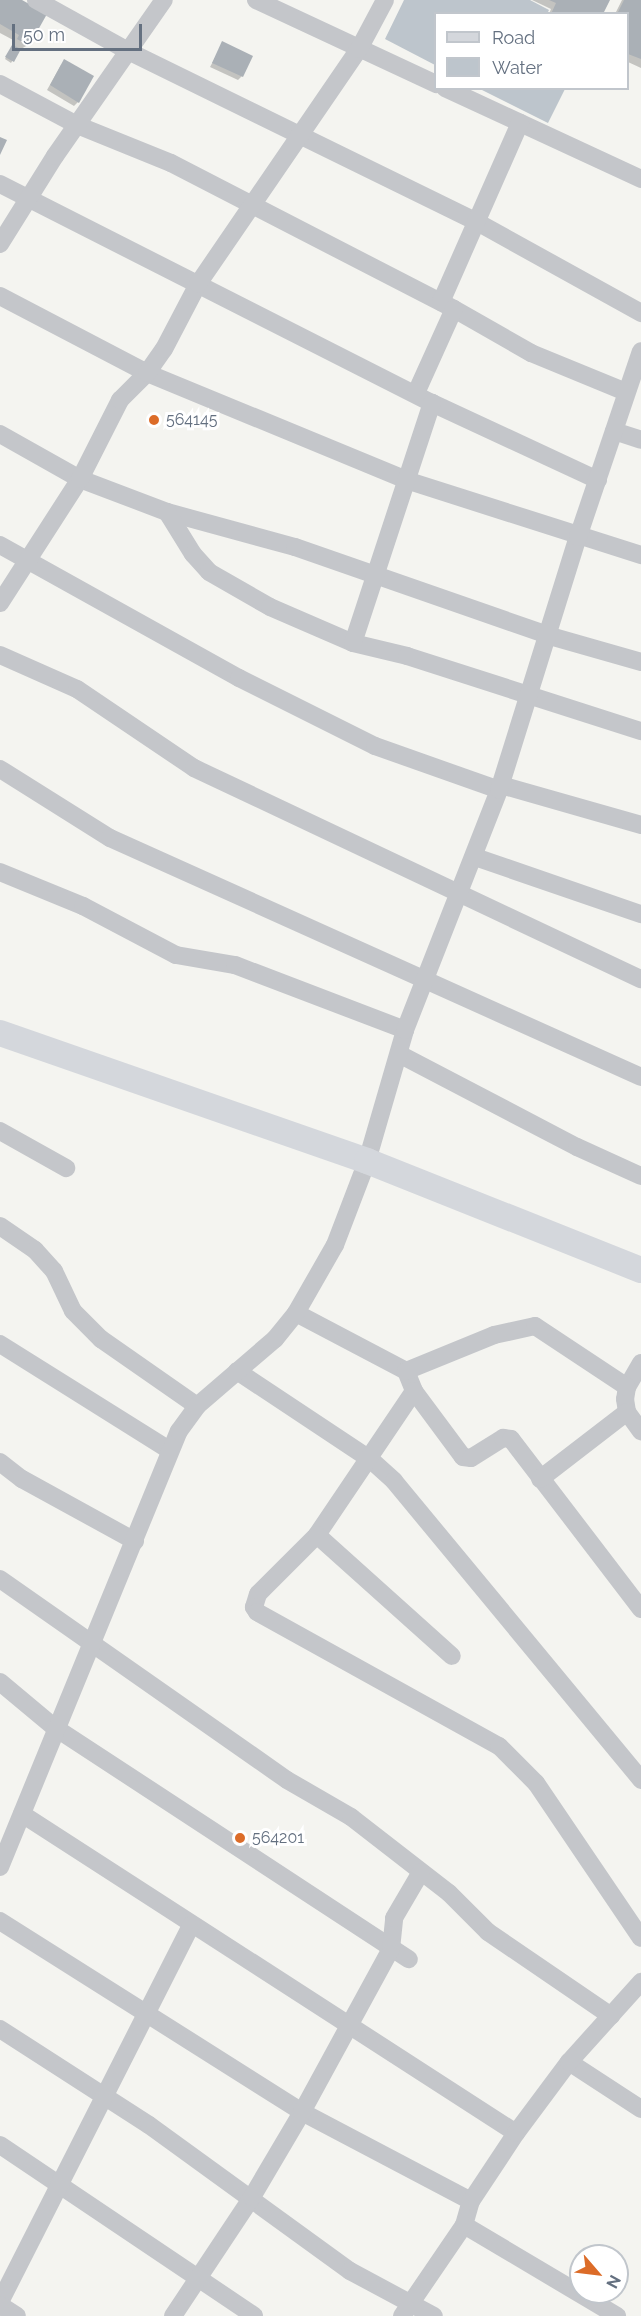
<!DOCTYPE html>
<style>
body{margin:0}
#map{position:relative;width:641px;height:2316px;overflow:hidden;background:#f4f4f0;font-family:Raleway,sans-serif}
div>[style]{position:absolute}
.water>*{inset:0;background:#bdc5cc}
.shadow>*{inset:0;background:#0003}
.building>*{inset:0;background:#aab0b6}
.street>*{height:18px;margin:-9px;padding:0 9px;transform-origin:9px;border-radius:9px;background:#c4c6ca}
.secondary>*{height:26px;margin:-13px;padding:0 13px;transform-origin:13px;border-radius:13px;background:#d4d7dc}
.dots>*{width:16px;height:16px;translate:-50% -50%;box-sizing:border-box;border:3px solid #fff;border-radius:50%}
span{translate:-50% -50%;white-space:nowrap;text-align:center;line-height:1.15;-webkit-text-stroke:6px #fff;paint-order:stroke}
.poi-label{font-size:16px;color:#647080}
.left{translate:0 -50%;text-align:left}
.legend{position:absolute;left:434px;top:12px;width:195px;height:78px;box-sizing:border-box;background:#fff;border:2px solid #c1c6cc;margin:0;padding:8px 10px;list-style:none;font-size:18px;color:#647080}
.legend li{display:flex;align-items:center;gap:12px;height:30px}
.legend b{width:30px;border:2px solid #c1c6cc}
.north{position:absolute;left:569px;top:2244px;width:60px;height:60px;box-sizing:border-box;background:#fff;border:2px solid #c1c6cc;border-radius:50%;rotate:118deg;font-size:16px;font-weight:700;line-height:24px;text-align:center;color:#647080}
.north::after{content:'';display:block;margin:auto;width:21px;height:27px;background:#dc6c28;clip-path:polygon(50% 0,100% 100%,50% 72%,0 100%)}
.scale{position:absolute;left:12px;top:24px;width:130px;height:27px;box-sizing:border-box;border:3px solid #647080;border-top:0;padding-left:8px;font-size:18px;line-height:21px;white-space:nowrap;color:#647080;-webkit-text-stroke:4px #fff;paint-order:stroke}
</style>
<div id="map">
<div class="water">
<i style="clip-path:polygon(404px 0,530px 0,549px 10px,547px 14px,436px 14px,435px 65px,385px 39px)"></i>
<i style="clip-path:polygon(480px 89px,565px 89px,548px 123px)"></i>
</div>
<div class="shadow">
<i style="clip-path:polygon(0 0,19px 0,45px 14px,28px 45px,19px 50px,11px 63px,5px 59px,15px 41px,0 33px)"></i>
<i style="clip-path:polygon(532px 0,608px 0,601px 14px,549px 14px,551px 9px)"></i>
<i style="clip-path:polygon(622px 0,641px 0,641px 68px,628px 62px,628px 14px,615px 14px)"></i>
<i style="clip-path:polygon(223px 43px,242px 76px,238px 80px,210px 67px)"></i>
<i style="clip-path:polygon(61px 65px,78px 102px,74px 106px,47px 90px)"></i>
</div>
<div class="building">
<i style="clip-path:polygon(0 0,22px 0,47px 14px,29px 46px,17px 39px,19px 35px,0 24px)"></i>
<i style="clip-path:polygon(549px 0,610px 0,603px 14px,551px 14px,556px 3px)"></i>
<i style="clip-path:polygon(624px 0,641px 0,641px 59px,628px 54px,628px 14px,617px 14px)"></i>
<i style="clip-path:polygon(222px 41px,253px 56px,243px 77px,212px 63px)"></i>
<i style="clip-path:polygon(12px 45px,21px 49px,14px 62px,5px 57px)"></i>
<i style="clip-path:polygon(64px 59px,94px 76px,79px 103px,50px 85px)"></i>
<i style="clip-path:polygon(0 137px,7px 140px,0 155px)"></i>
</div>
<div class="street">
<i style="left:36px;top:0;width:105px;rotate:29deg"></i>
<i style="left:128px;top:51px;width:389px;rotate:26.1deg"></i>
<i style="left:477px;top:222px;width:188px;rotate:29deg"></i>
<i style="left:256px;top:0;width:199px;rotate:25deg"></i>
<i style="left:0;top:84px;width:87px;rotate:28deg"></i>
<i style="left:77px;top:125px;width:101px;rotate:22deg"></i>
<i style="left:171px;top:163px;width:318px;rotate:27.3deg"></i>
<i style="left:454px;top:309px;width:89px;rotate:29.7deg"></i>
<i style="left:531px;top:353px;width:103px;rotate:22.3deg"></i>
<i style="left:445px;top:88px;width:216px;rotate:24.9deg"></i>
<i style="left:0;top:184px;width:484px;rotate:26.9deg"></i>
<i style="left:432px;top:403px;width:183px;rotate:24.9deg"></i>
<i style="left:0;top:244px;width:104px;rotate:-58deg"></i>
<i style="left:55px;top:156px;width:190px;rotate:-55.1deg"></i>
<i style="left:0;top:296px;width:166px;rotate:27.6deg"></i>
<i style="left:147px;top:373px;width:283px;rotate:22.4deg"></i>
<i style="left:409px;top:481px;width:244px;rotate:17.7deg"></i>
<i style="left:441px;top:302px;width:196px;rotate:-66.2deg"></i>
<i style="left:416px;top:393px;width:92px;rotate:-65.7deg"></i>
<i style="left:614px;top:431px;width:28px;rotate:18deg"></i>
<i style="left:0;top:434px;width:92px;rotate:29.4deg"></i>
<i style="left:80px;top:479px;width:93px;rotate:20.8deg"></i>
<i style="left:167px;top:512px;width:133px;rotate:15.3deg"></i>
<i style="left:295px;top:547px;width:270px;rotate:19.2deg"></i>
<i style="left:550px;top:636px;width:95px;rotate:15.9deg"></i>
<i style="left:167px;top:512px;width:49px;rotate:58.2deg"></i>
<i style="left:193px;top:554px;width:24px;rotate:48deg"></i>
<i style="left:209px;top:572px;width:70px;rotate:29.8deg"></i>
<i style="left:270px;top:607px;width:90px;rotate:23.4deg"></i>
<i style="left:353px;top:643px;width:56px;rotate:13.5deg"></i>
<i style="left:407px;top:656px;width:246px;rotate:17.8deg"></i>
<i style="left:0;top:545px;width:274px;rotate:29.1deg"></i>
<i style="left:239px;top:678px;width:152px;rotate:26.6deg"></i>
<i style="left:375px;top:746px;width:132px;rotate:19.5deg"></i>
<i style="left:0;top:603px;width:148px;rotate:-57.2deg"></i>
<i style="left:80px;top:479px;width:89px;rotate:-63.1deg"></i>
<i style="left:120px;top:400px;width:38px;rotate:-45deg"></i>
<i style="left:147px;top:373px;width:29px;rotate:-55deg"></i>
<i style="left:164px;top:349px;width:73px;rotate:-62.4deg"></i>
<i style="left:198px;top:284px;width:285px;rotate:-55.6deg"></i>
<i style="left:359px;top:49px;width:55px;rotate:-62deg"></i>
<i style="left:353px;top:643px;width:253px;rotate:-71.8deg"></i>
<i style="left:0;top:655px;width:84px;rotate:23.8deg"></i>
<i style="left:77px;top:689px;width:141px;rotate:34deg"></i>
<i style="left:194px;top:768px;width:494px;rotate:25.3deg"></i>
<i style="left:0;top:769px;width:130px;rotate:32.1deg"></i>
<i style="left:110px;top:838px;width:582px;rotate:24.23deg"></i>
<i style="left:501px;top:785px;width:146px;rotate:15.9deg"></i>
<i style="left:475px;top:857px;width:176px;rotate:19deg"></i>
<i style="left:0;top:872px;width:90px;rotate:22.3deg"></i>
<i style="left:83px;top:906px;width:105px;rotate:27.8deg"></i>
<i style="left:176px;top:955px;width:60px;rotate:9.6deg"></i>
<i style="left:235px;top:965px;width:182px;rotate:20.9deg"></i>
<i style="left:399px;top:1054px;width:201px;rotate:27.6deg"></i>
<i style="left:577px;top:1147px;width:70px;rotate:24.4deg"></i>
<i style="left:0;top:1131px;width:76px;rotate:29.3deg"></i>
<i style="left:0;top:1226px;width:42px;rotate:34.4deg"></i>
<i style="left:35px;top:1250px;width:28px;rotate:48deg"></i>
<i style="left:54px;top:1271px;width:44px;rotate:64.6deg"></i>
<i style="left:73px;top:1311px;width:40px;rotate:45deg"></i>
<i style="left:101px;top:1339px;width:117px;rotate:34.9deg"></i>
<i style="left:296px;top:1313px;width:124px;rotate:27.8deg"></i>
<i style="left:406px;top:1371px;width:22px;rotate:68deg"></i>
<i style="left:414px;top:1391px;width:82px;rotate:53.4deg"></i>
<i style="left:463px;top:1457px;width:8px;rotate:7deg"></i>
<i style="left:471px;top:1458px;width:38px;rotate:-32deg"></i>
<i style="left:503px;top:1438px;width:8px;rotate:7deg"></i>
<i style="left:511px;top:1439px;width:214px;rotate:52.6deg"></i>
<i style="left:0;top:1344px;width:199px;rotate:32.1deg"></i>
<i style="left:641px;top:1363px;width:28px;rotate:120deg"></i>
<i style="left:627px;top:1387px;width:12px;rotate:99deg"></i>
<i style="left:625px;top:1399px;width:13px;rotate:81deg"></i>
<i style="left:627px;top:1412px;width:24px;rotate:54deg"></i>
<i style="left:237px;top:1371px;width:161px;rotate:33.6deg"></i>
<i style="left:371px;top:1460px;width:31px;rotate:42deg"></i>
<i style="left:394px;top:1481px;width:388px;rotate:50.4deg"></i>
<i style="left:406px;top:1371px;width:95px;rotate:-22.2deg"></i>
<i style="left:494px;top:1335px;width:42px;rotate:-12.4deg"></i>
<i style="left:535px;top:1326px;width:110px;rotate:33.5deg"></i>
<i style="left:414px;top:1391px;width:174px;rotate:124deg"></i>
<i style="left:317px;top:1535px;width:83px;rotate:135deg"></i>
<i style="left:258px;top:1594px;width:14px;rotate:107deg"></i>
<i style="left:254px;top:1607px;width:6px;rotate:59deg"></i>
<i style="left:257px;top:1612px;width:277px;rotate:29deg"></i>
<i style="left:499px;top:1746px;width:52px;rotate:45deg"></i>
<i style="left:536px;top:1783px;width:187px;rotate:55.9deg"></i>
<i style="left:0;top:1462px;width:28px;rotate:38deg"></i>
<i style="left:22px;top:1479px;width:129px;rotate:28.8deg"></i>
<i style="left:540px;top:1479px;width:110px;rotate:-37.6deg"></i>
<i style="left:317px;top:1535px;width:181px;rotate:41.9deg"></i>
<i style="left:0;top:1579px;width:350px;rotate:35deg"></i>
<i style="left:287px;top:1780px;width:74px;rotate:30deg"></i>
<i style="left:351px;top:1817px;width:124px;rotate:37.8deg"></i>
<i style="left:449px;top:1893px;width:55px;rotate:45deg"></i>
<i style="left:488px;top:1932px;width:149px;rotate:34.3deg"></i>
<i style="left:0;top:1682px;width:70px;rotate:39.8deg"></i>
<i style="left:54px;top:1727px;width:424px;rotate:33.2deg"></i>
<i style="left:22px;top:1814px;width:588px;rotate:32.85deg"></i>
<i style="left:0;top:1867px;width:471px;rotate:-67.7deg"></i>
<i style="left:179px;top:1431px;width:31px;rotate:-54deg"></i>
<i style="left:197px;top:1406px;width:103px;rotate:-40.7deg"></i>
<i style="left:275px;top:1339px;width:33px;rotate:-51deg"></i>
<i style="left:296px;top:1313px;width:78px;rotate:-60.2deg"></i>
<i style="left:335px;top:1245px;width:90px;rotate:-69.1deg"></i>
<i style="left:367px;top:1161px;width:136px;rotate:-73.8deg"></i>
<i style="left:405px;top:1030px;width:258px;rotate:-68.6deg"></i>
<i style="left:499px;top:790px;width:265px;rotate:-72.7deg"></i>
<i style="left:578px;top:537px;width:196px;rotate:-71.3deg"></i>
<i style="left:0;top:1921px;width:357px;rotate:32.3deg"></i>
<i style="left:302px;top:2112px;width:191px;rotate:27.8deg"></i>
<i style="left:0;top:2029px;width:177px;rotate:32.8deg"></i>
<i style="left:149px;top:2125px;width:248px;rotate:36deg"></i>
<i style="left:350px;top:2271px;width:95px;rotate:28.2deg"></i>
<i style="left:569px;top:2062px;width:86px;rotate:33.1deg"></i>
<i style="left:0;top:2145px;width:306px;rotate:33.9deg"></i>
<i style="left:464px;top:2225px;width:178px;rotate:30.7deg"></i>
<i style="left:0;top:2302px;width:423px;rotate:-63.1deg"></i>
<i style="left:0;top:2305px;width:20px;rotate:33deg"></i>
<i style="left:173px;top:2316px;width:143px;rotate:-56.4deg"></i>
<i style="left:252px;top:2197px;width:99px;rotate:-59.5deg"></i>
<i style="left:302px;top:2112px;width:186px;rotate:-61.4deg"></i>
<i style="left:391px;top:1949px;width:31px;rotate:-84deg"></i>
<i style="left:394px;top:1918px;width:53px;rotate:-59.6deg"></i>
<i style="left:402px;top:2316px;width:110px;rotate:-55.7deg"></i>
<i style="left:464px;top:2225px;width:25px;rotate:-74deg"></i>
<i style="left:471px;top:2201px;width:82px;rotate:-56.5deg"></i>
<i style="left:516px;top:2133px;width:89px;rotate:-53.3deg"></i>
<i style="left:569px;top:2062px;width:108px;rotate:-48deg"></i>
</div>
<div class="secondary">
<i style="left:0;top:1033px;width:389px;rotate:19.2deg"></i>
<i style="left:367px;top:1161px;width:295px;rotate:21.7deg"></i>
</div>
<div class="dots">
<i style="left:154px;top:420px;background:#dc6c28"></i>
<i style="left:240px;top:1838px;background:#dc6c28"></i>
</div>
<div class="poi-label">
<span class="left" style="left:166px;top:420px">564145</span>
<span class="left" style="left:252px;top:1838px">564201</span>
</div>
<ul class="legend">
<li><b style="height:8px;background:#d4d7dc"></b>Road</li>
<li><b style="height:16px;background:#bdc5cc"></b>Water</li>
</ul>
<div class="north">N</div>
<div class="scale">50 m</div>
</div>
